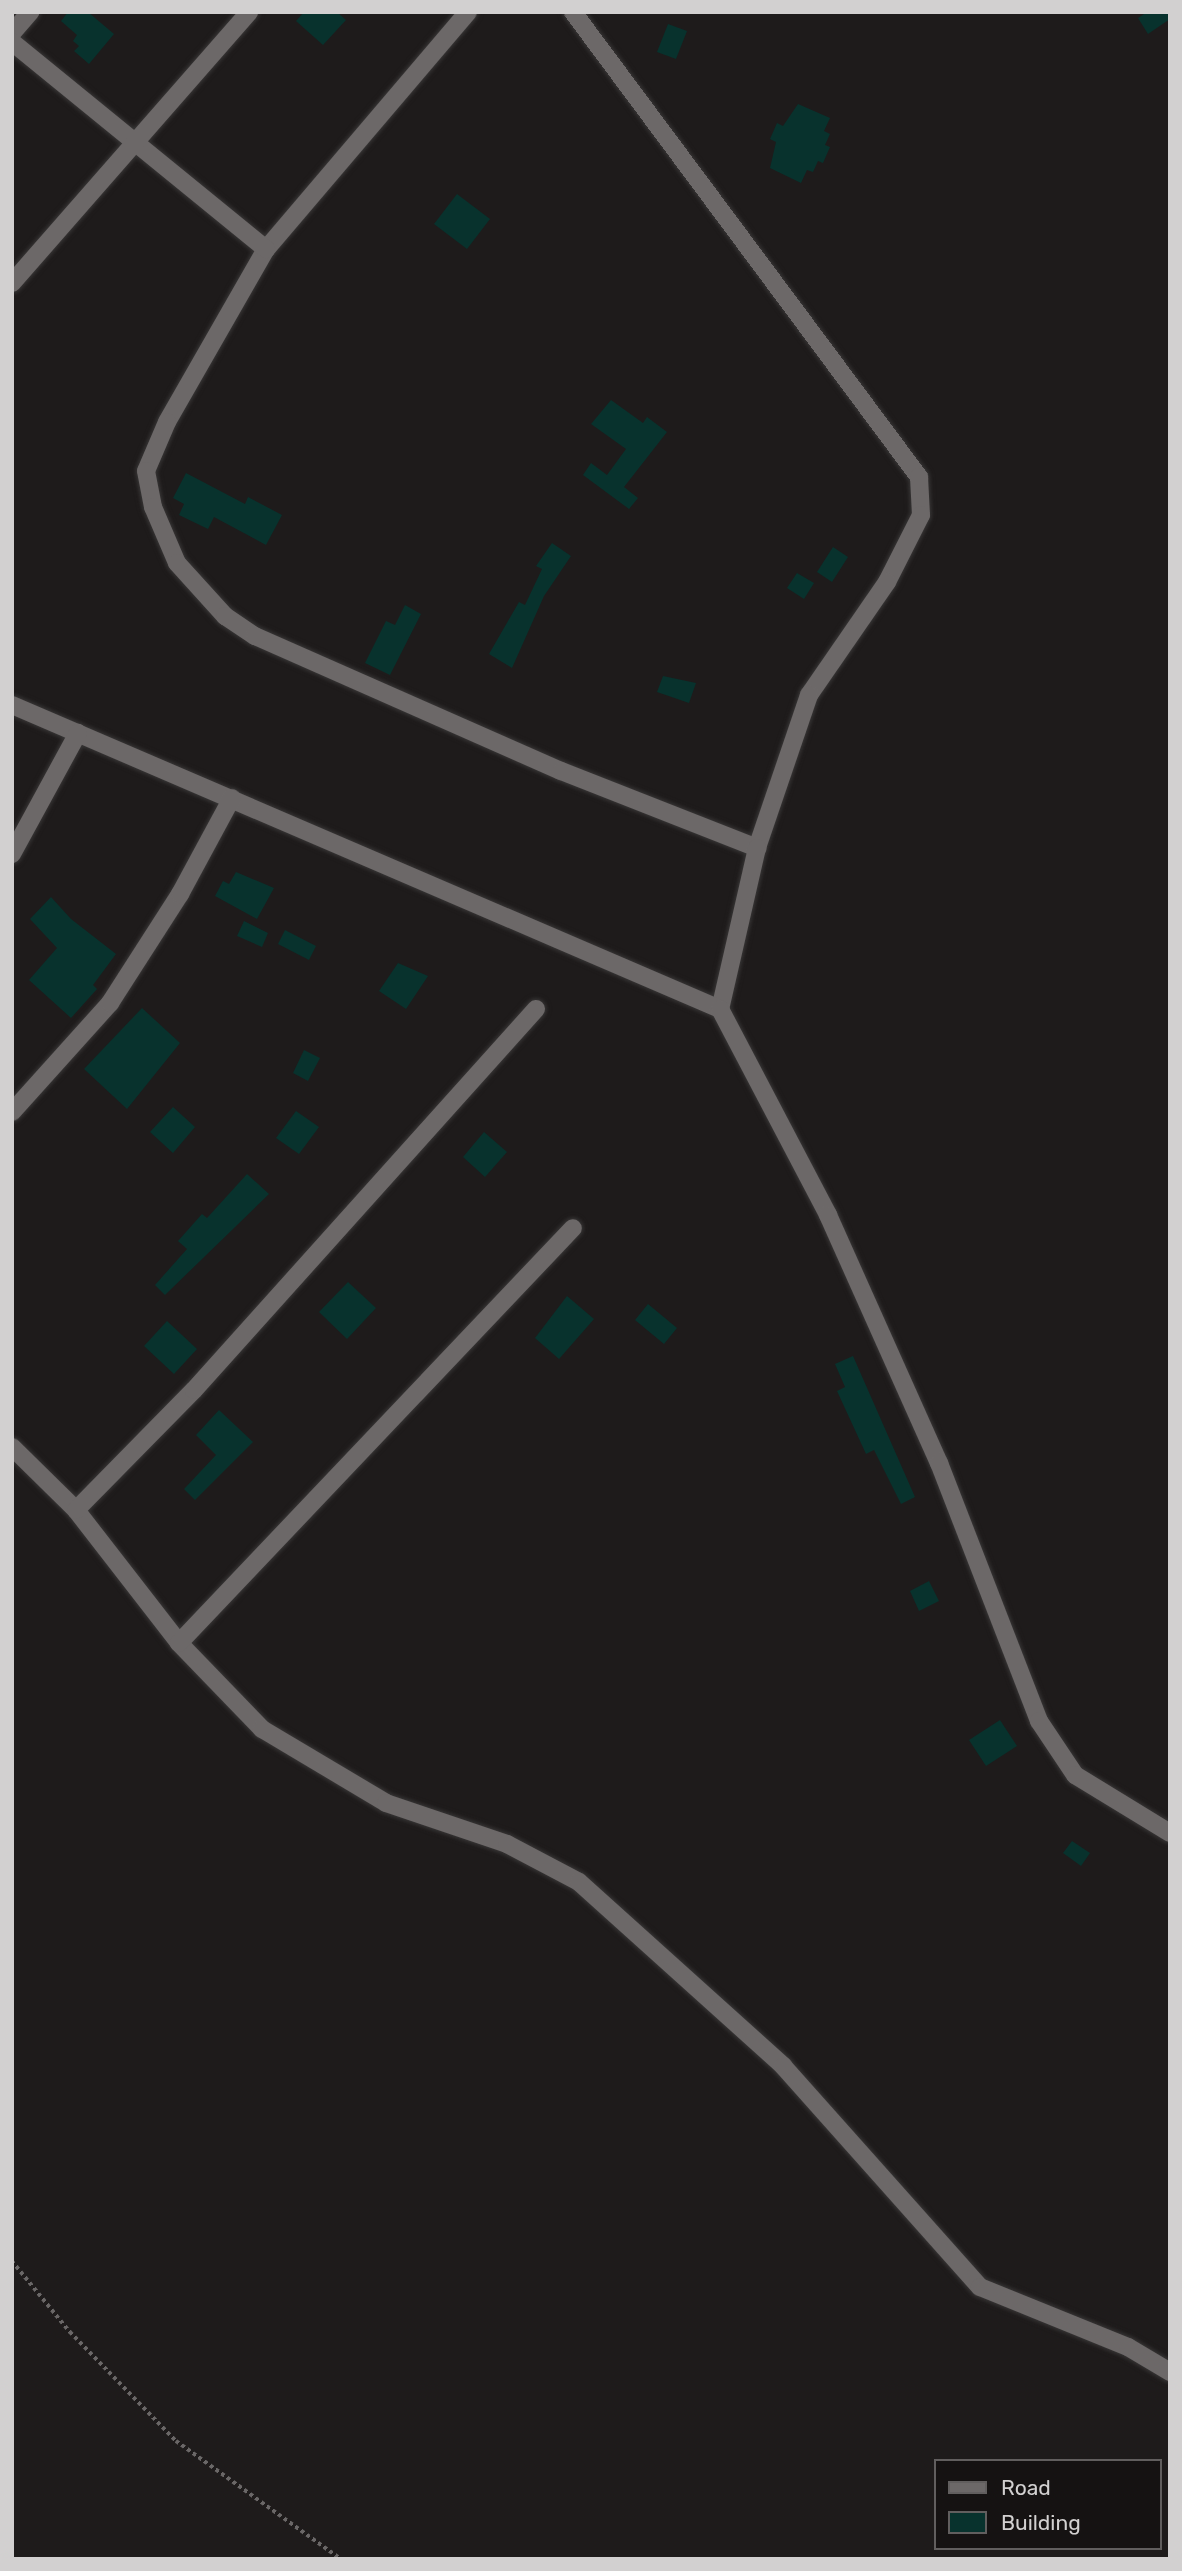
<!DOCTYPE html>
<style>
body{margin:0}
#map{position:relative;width:1182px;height:2571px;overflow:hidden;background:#1e1b1b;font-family:Rubik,sans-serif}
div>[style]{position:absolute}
.building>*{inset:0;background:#08322d}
.path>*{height:3.5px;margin-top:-1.75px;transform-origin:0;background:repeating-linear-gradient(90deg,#6a6767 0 3.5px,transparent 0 7px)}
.roads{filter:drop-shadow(0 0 2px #383636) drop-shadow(0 0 2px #383636)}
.minor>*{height:18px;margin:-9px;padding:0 9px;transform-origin:9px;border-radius:9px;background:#6c6868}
span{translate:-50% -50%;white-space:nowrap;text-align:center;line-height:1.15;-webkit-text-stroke:6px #151212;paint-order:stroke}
.frame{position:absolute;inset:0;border:14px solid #d2d0d0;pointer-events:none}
.legend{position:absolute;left:934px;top:2459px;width:228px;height:91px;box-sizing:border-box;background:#151212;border:2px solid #615e5e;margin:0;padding:9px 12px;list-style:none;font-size:21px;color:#d2d0d0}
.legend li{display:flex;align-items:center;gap:14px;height:35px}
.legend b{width:35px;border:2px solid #615e5e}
</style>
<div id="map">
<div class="building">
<i style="clip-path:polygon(68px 12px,88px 12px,114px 34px,89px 64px,74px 51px,79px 46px,73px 41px,77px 35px,61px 21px)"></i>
<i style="clip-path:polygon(304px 12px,337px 12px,346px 20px,323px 45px,296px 21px)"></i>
<i style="clip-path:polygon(1147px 12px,1170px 12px,1170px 19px,1148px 34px,1138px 18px)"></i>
<i style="clip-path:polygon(668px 24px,687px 31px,676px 59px,657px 52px)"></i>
<i style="clip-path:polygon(798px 104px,830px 118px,824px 131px,830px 134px,825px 145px,830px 147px,823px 163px,818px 161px,813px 172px,807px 170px,801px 183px,770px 168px,776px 142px,770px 139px,777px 123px,783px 126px)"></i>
<i style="clip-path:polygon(457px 194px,490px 219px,467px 249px,434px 224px)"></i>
<i style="clip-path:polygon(611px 400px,643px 423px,647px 417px,667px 432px,624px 487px,638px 498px,629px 509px,583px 475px,591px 463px,607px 475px,626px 449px,591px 424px)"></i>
<i style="clip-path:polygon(186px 473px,245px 504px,248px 497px,282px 515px,266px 545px,214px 517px,208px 529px,179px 515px,184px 504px,173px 498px)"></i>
<i style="clip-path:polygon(552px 543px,571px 556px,544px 596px,512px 668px,489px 654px,519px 602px,525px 605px,542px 569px,536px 566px)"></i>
<i style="clip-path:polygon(833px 547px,848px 557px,832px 582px,817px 572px)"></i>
<i style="clip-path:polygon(797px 573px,814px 583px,804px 599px,787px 588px)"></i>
<i style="clip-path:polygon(405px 605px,421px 614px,390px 675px,365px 663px,386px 621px,395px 625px)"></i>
<i style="clip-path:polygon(663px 676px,696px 683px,689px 703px,657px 692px)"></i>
<i style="clip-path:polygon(236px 872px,274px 888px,257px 919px,215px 896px,223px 881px,229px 884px)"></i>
<i style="clip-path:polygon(51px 897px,71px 919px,116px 954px,93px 985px,97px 989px,71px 1018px,29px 980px,57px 948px,30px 919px)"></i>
<i style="clip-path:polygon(244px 921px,268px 933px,262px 947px,237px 936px)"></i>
<i style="clip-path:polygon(285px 930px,316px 946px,309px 960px,278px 944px)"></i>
<i style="clip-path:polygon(398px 963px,428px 976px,406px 1009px,379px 991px)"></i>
<i style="clip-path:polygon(142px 1008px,180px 1043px,127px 1109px,84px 1069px)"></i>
<i style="clip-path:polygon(304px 1050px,320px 1058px,308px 1081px,293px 1073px)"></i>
<i style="clip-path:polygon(173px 1107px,195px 1127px,173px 1153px,150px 1132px)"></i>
<i style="clip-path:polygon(296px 1111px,319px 1127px,299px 1154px,276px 1138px)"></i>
<i style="clip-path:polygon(484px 1132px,507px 1152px,485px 1177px,463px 1157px)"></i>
<i style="clip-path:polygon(247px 1174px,269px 1194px,165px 1295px,155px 1285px,187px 1249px,178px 1241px,202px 1214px,207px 1218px)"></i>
<i style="clip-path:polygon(348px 1282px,376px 1308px,347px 1339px,319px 1312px)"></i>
<i style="clip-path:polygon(567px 1296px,594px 1319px,559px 1359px,535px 1338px)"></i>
<i style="clip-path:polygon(648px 1304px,677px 1328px,664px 1344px,635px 1320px)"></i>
<i style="clip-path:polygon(167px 1321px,197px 1349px,174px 1374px,144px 1346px)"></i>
<i style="clip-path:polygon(853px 1356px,915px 1497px,901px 1504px,874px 1450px,866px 1454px,837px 1391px,845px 1387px,835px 1364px)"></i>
<i style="clip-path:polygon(219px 1410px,253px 1442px,195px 1500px,184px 1489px,216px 1455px,196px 1435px)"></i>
<i style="clip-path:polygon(929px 1581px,939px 1601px,919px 1611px,910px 1591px)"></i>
<i style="clip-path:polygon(1000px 1720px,1017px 1746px,986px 1766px,969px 1740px)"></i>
<i style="clip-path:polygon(1072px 1841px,1090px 1853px,1081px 1866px,1063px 1853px)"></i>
</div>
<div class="path">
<i style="left:12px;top:2261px;width:92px;rotate:50.8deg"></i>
<i style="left:70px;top:2332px;width:152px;rotate:45.8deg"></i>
<i style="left:176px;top:2441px;width:203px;rotate:35.6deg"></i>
</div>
<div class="roads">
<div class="minor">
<i style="left:468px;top:12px;width:311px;rotate:130.4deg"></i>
<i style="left:266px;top:249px;width:199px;rotate:119.8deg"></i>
<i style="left:167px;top:422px;width:53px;rotate:113.2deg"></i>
<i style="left:146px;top:471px;width:37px;rotate:79deg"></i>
<i style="left:153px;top:507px;width:61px;rotate:66.8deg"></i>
<i style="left:177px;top:563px;width:72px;rotate:47.8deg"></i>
<i style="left:225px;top:616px;width:36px;rotate:34deg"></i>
<i style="left:255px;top:636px;width:334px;rotate:23.8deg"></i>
<i style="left:561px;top:771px;width:211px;rotate:21.4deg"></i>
<i style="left:573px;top:12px;width:580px;rotate:53.35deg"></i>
<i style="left:919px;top:477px;width:38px;rotate:87deg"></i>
<i style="left:921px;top:515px;width:75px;rotate:116.9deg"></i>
<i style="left:887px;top:582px;width:137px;rotate:124.6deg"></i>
<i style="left:809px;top:695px;width:162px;rotate:108.8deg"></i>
<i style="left:757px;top:848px;width:165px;rotate:102.9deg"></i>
<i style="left:12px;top:33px;width:28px;rotate:-49deg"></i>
<i style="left:12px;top:42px;width:328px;rotate:39.2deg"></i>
<i style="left:12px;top:283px;width:360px;rotate:-48.8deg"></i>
<i style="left:12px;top:705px;width:771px;rotate:23.24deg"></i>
<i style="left:720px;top:1009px;width:233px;rotate:62.3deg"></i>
<i style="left:828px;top:1215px;width:272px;rotate:65.9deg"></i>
<i style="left:939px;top:1463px;width:277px;rotate:68.8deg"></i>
<i style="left:1039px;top:1721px;width:65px;rotate:56.3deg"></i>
<i style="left:1075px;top:1775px;width:111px;rotate:31.4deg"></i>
<i style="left:12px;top:854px;width:138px;rotate:-61.4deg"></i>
<i style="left:12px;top:1112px;width:147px;rotate:-48deg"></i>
<i style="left:110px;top:1003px;width:130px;rotate:-57.3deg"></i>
<i style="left:180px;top:894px;width:109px;rotate:-61.6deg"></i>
<i style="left:12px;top:1447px;width:90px;rotate:44.5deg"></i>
<i style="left:76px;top:1510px;width:168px;rotate:52.2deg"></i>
<i style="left:179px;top:1643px;width:120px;rotate:46deg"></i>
<i style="left:262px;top:1729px;width:144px;rotate:30.8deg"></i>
<i style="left:386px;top:1803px;width:128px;rotate:18.7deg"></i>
<i style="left:507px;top:1844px;width:81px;rotate:27.8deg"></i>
<i style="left:579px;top:1882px;width:275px;rotate:42deg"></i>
<i style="left:783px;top:2066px;width:296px;rotate:48.3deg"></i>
<i style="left:980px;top:2287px;width:160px;rotate:22.1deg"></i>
<i style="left:1128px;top:2347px;width:49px;rotate:30.8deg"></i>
<i style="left:76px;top:1510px;width:168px;rotate:-45.5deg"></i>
<i style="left:194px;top:1390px;width:512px;rotate:-48.09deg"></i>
<i style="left:179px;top:1643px;width:572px;rotate:-46.49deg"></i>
</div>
</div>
<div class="frame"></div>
<ul class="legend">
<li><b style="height:9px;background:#6c6868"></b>Road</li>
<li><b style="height:19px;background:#08322d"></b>Building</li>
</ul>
</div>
